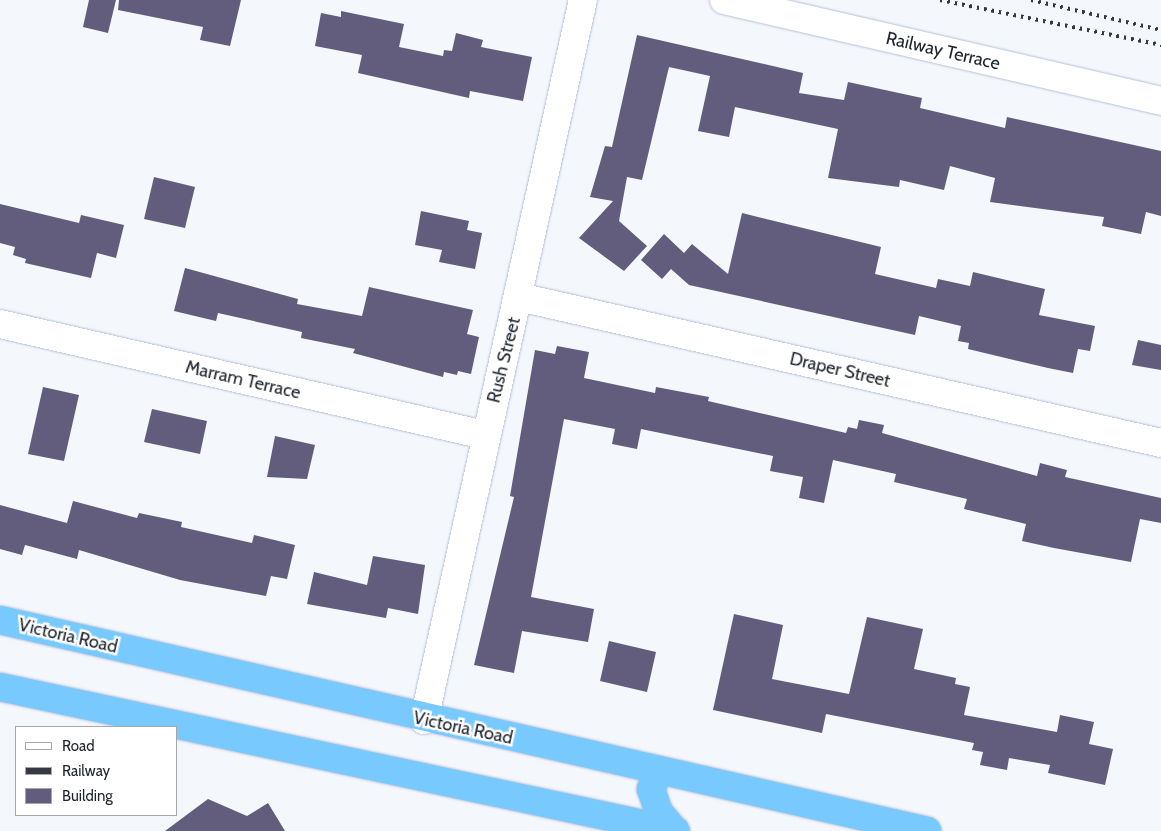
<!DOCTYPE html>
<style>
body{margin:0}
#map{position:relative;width:1161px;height:831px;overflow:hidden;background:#f4f7fc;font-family:Cabin,sans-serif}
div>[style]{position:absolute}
.building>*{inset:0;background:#625d7c}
.roads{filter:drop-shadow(0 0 1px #b5c0da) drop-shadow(0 0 1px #b5c0da)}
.street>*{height:28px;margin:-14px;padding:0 14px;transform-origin:14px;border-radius:14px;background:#fff}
.highway>*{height:28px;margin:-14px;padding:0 14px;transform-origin:14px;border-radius:14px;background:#78c9fe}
.rail>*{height:4px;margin-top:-2px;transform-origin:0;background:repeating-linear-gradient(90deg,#353942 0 2.5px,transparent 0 7.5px)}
span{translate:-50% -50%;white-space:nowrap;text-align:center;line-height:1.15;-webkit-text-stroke:5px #fff;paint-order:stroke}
.street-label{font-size:18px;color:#1e232c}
.legend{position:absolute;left:15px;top:726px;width:162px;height:90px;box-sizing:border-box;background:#fff;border:1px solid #a5a7ab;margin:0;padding:6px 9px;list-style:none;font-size:15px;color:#1e232c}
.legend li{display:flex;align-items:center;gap:10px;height:25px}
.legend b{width:25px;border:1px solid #a5a7ab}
</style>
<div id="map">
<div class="building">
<i style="clip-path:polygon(89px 0,116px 0,108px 33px,83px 27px)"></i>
<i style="clip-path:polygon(119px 0,241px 0,230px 46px,200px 40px,203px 27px,118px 10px)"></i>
<i style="clip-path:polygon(341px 11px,404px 24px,399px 47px,443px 56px,444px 50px,452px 51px,456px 33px,483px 40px,481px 47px,532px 57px,523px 101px,470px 91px,469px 98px,358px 73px,362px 55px,315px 46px,321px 13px,341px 17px)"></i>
<i style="clip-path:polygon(637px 35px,803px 73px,799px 93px,844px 100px,848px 82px,922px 98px,920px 108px,1005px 128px,1007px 117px,1161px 151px,1161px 216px,1146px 212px,1141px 234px,1102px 226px,1104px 217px,990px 202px,995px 178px,950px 166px,944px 190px,900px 180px,899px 187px,828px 178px,838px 129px,735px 107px,729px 137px,698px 131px,710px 76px,669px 67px,642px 180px,627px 177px,619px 221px,647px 246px,624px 271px,579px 238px,613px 201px,590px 197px,605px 146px,612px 147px)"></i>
<i style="clip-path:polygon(154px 177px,195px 187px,185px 228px,144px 219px)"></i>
<i style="clip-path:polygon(0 204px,79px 223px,81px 215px,124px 225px,116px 258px,97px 253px,91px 278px,25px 263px,26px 259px,13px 255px,15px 247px,0 243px)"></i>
<i style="clip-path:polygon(421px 211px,469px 221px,467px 230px,482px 233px,475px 269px,439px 262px,442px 250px,415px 245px)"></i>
<i style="clip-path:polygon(742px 213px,881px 247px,875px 274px,936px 288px,938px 279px,970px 286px,973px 272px,1045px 289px,1039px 315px,1095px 326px,1090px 351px,1078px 349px,1073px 373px,1048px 368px,968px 349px,969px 343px,958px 341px,961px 326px,919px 316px,915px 335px,689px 285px,671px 269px,662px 279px,641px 260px,664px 234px,684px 253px,692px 244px,728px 274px)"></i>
<i style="clip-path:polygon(185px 268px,298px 299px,297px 304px,362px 316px,369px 287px,473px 310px,467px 334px,479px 337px,471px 374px,458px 371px,457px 375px,444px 372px,443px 377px,353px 353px,355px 349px,301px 338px,302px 332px,218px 313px,216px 321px,174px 311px)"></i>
<i style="clip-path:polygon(1138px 340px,1161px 345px,1161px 370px,1132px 365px)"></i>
<i style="clip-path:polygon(557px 346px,589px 352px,584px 378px,655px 393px,656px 387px,709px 397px,708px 401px,846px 433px,848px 427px,857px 429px,859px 420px,884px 425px,882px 433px,1037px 476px,1040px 463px,1067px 470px,1065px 477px,1161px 498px,1161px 523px,1140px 519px,1131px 562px,1054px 548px,1022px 541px,1026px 524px,964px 509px,967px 499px,894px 482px,896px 474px,833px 460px,824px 503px,799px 498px,803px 477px,770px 471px,773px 456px,641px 429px,637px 449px,612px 444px,615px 429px,564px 419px,531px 597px,594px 609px,588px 642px,522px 631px,514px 673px,474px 665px,514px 497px,510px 496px,535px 350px,555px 354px)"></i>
<i style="clip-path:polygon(43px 387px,79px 395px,64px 461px,28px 454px)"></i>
<i style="clip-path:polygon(152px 409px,207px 421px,200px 454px,144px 442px)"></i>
<i style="clip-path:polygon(275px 436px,315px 445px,307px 479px,267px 477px)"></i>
<i style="clip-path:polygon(73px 501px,137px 518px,139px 513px,182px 522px,181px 527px,252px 543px,254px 535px,295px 545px,287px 579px,271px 576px,266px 596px,180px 580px,79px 550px,77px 559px,25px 545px,22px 555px,0 549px,0 505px,67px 523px)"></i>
<i style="clip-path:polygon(373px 556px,425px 565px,418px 614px,388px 608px,386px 618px,307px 604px,314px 572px,367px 585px)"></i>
<i style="clip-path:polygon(734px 614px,783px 625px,772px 679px,849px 694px,867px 617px,923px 629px,914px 669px,956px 678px,955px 684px,970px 687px,964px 715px,1057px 732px,1060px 715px,1094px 722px,1089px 744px,1113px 749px,1105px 785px,1048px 773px,1050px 765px,1009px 758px,1007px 770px,980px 765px,983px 752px,972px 750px,974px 743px,826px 714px,822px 733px,713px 710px)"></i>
<i style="clip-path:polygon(609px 641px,656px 652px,647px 692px,600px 681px)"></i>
<i style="clip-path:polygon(208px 799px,247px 816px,268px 803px,285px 831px,165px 831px)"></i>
</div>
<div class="roads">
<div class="street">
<i style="left:724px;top:0;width:449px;rotate:13deg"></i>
<i style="left:519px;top:297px;width:658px;rotate:12.81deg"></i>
<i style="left:0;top:324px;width:499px;rotate:12.9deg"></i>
<i style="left:424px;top:720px;width:737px;rotate:-77.55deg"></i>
</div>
<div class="highway">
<i style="left:0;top:620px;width:951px;rotate:12.82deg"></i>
<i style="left:0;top:687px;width:691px;rotate:12.03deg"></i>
<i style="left:659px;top:771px;width:20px;rotate:114deg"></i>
<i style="left:651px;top:789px;width:24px;rotate:71deg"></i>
<i style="left:659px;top:812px;width:25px;rotate:50deg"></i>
</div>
</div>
<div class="rail">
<i style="left:940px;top:0;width:226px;rotate:11.5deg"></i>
<i style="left:1031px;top:0;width:133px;rotate:13deg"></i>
</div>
<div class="street-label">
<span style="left:943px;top:51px;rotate:13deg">Railway Terrace</span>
<span style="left:504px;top:360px;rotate:-76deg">Rush Street</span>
<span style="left:840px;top:370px;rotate:13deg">Draper Street</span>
<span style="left:243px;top:380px;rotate:13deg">Marram Terrace</span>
<span style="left:68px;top:636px;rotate:13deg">Victoria Road</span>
<span style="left:463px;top:728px;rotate:12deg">Victoria Road</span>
</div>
<ul class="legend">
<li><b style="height:6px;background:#fff"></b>Road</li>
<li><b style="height:6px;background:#353942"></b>Railway</li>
<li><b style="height:14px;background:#625d7c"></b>Building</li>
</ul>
</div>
